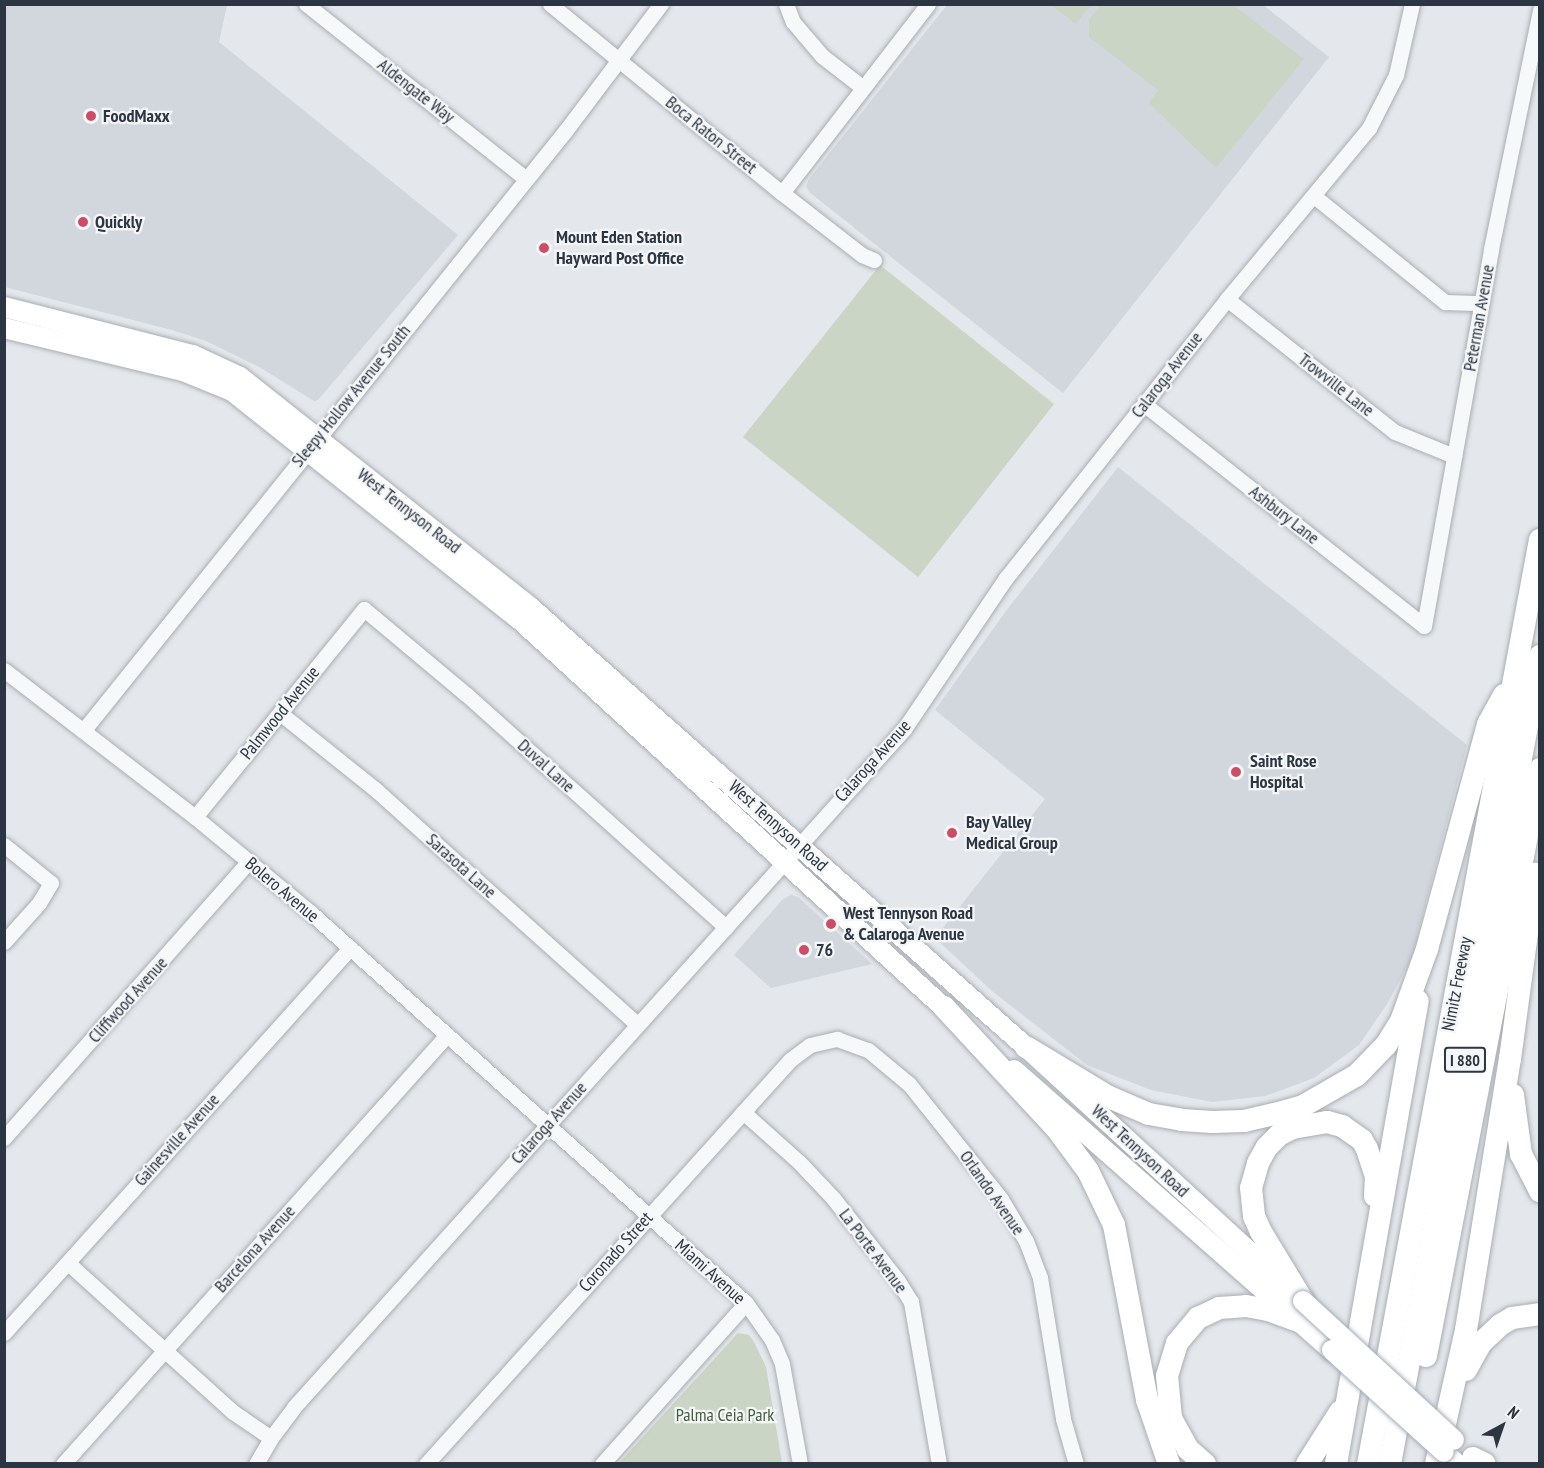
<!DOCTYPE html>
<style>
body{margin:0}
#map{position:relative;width:1544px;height:1468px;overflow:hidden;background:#e4e7eb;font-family:"PT Sans Narrow",sans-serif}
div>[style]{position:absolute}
.built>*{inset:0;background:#d2d6dd}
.green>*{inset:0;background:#cad5c5}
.roads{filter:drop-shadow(0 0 2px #a9aeb5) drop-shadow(0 0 2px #a9aeb5)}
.minor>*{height:15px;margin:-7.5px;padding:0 7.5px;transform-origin:7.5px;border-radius:7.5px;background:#f7f8fa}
.major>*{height:20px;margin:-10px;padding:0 10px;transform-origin:10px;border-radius:10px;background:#fff}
.highway>*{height:22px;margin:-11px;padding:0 11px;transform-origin:11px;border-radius:11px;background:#fff}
.bridges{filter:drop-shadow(0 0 2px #a3acb7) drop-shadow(0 0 2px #a3acb7)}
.major-bridge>*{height:20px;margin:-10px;padding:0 10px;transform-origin:10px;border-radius:10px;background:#fff}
.dots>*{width:16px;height:16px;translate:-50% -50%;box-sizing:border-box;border:3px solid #f4f6f8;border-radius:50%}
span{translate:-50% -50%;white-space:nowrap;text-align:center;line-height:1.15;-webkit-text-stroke:4.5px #f4f6f8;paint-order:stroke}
.shield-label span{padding:2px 4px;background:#f4f6f8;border:2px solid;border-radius:4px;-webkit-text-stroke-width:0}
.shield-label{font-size:16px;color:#2c3643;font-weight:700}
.street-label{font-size:18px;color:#2c3643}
.poi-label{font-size:18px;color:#2c3643;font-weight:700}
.left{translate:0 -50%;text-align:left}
.park-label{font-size:18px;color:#435f39}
.frame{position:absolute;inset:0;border:6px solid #2c3643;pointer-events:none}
.north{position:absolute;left:1472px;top:1396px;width:60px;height:60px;-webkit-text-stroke:4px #f4f6f8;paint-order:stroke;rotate:40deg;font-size:16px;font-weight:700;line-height:24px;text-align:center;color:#2c3643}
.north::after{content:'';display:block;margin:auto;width:21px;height:27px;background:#2c3643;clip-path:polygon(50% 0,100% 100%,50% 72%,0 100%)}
</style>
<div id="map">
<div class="built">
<i style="clip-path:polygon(4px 5px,227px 5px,219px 42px,458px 235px,318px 400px,314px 401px,261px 368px,206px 341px,172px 330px,5px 287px)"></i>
<i style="clip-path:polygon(947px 5px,1263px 5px,1329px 57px,1063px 393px,809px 192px,806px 186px,809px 179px)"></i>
<i style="clip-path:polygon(1118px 467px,1467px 745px,1411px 960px,1387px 1004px,1359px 1045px,1314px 1078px,1265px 1096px,1212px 1102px,1151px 1090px,1087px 1065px,992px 991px,935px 938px,1045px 799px,935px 710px,1006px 611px)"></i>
<i style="clip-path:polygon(791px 895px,798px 897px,872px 964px,771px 988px,734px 955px,783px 899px)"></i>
</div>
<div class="green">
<i style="clip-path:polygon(1102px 4px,1233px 5px,1304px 59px,1216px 168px,1149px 103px,1158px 90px,1089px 37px,1089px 20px)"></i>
<i style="clip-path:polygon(1051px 5px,1091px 5px,1076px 24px)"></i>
<i style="clip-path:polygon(880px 265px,1054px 404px,918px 577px,743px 437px)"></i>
<i style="clip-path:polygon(738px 1333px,749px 1335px,754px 1342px,766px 1367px,782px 1463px,619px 1463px)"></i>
</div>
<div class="roads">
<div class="minor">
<i style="left:306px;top:4px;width:281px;rotate:38.5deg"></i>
<i style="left:550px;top:4px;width:299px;rotate:39.2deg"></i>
<i style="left:782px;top:193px;width:101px;rotate:37.8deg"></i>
<i style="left:862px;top:255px;width:13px;rotate:23deg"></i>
<i style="left:786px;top:4px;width:19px;rotate:69deg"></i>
<i style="left:793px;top:22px;width:45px;rotate:49.5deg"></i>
<i style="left:822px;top:56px;width:51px;rotate:37.8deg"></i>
<i style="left:782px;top:193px;width:239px;rotate:-52.3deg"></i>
<i style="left:1314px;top:196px;width:169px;rotate:39deg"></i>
<i style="left:1445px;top:302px;width:36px;rotate:2deg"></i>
<i style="left:1227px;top:299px;width:214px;rotate:38.4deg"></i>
<i style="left:1395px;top:432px;width:64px;rotate:22.1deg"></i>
<i style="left:1144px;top:404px;width:357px;rotate:38.4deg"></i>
<i style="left:1424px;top:626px;width:383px;rotate:-79.9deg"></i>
<i style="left:1491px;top:249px;width:244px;rotate:-78.4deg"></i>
<i style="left:4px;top:670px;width:241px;rotate:37.6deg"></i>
<i style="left:195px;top:817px;width:151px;rotate:39.6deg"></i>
<i style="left:311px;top:913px;width:584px;rotate:41.88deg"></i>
<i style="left:746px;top:1303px;width:45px;rotate:54.9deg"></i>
<i style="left:772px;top:1340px;width:26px;rotate:67deg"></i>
<i style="left:782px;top:1364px;width:102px;rotate:79.8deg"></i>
<i style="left:280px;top:713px;width:123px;rotate:38.7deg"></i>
<i style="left:376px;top:790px;width:351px;rotate:41.9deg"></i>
<i style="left:83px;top:731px;width:771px;rotate:-51.21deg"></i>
<i style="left:566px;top:130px;width:158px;rotate:-53deg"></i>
<i style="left:195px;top:817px;width:268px;rotate:-50.9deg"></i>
<i style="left:364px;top:609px;width:134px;rotate:39.9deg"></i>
<i style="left:467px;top:695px;width:348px;rotate:41.9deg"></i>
<i style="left:4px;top:845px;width:60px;rotate:39deg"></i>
<i style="left:51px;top:883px;width:23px;rotate:121deg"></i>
<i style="left:39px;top:903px;width:52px;rotate:131.9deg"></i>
<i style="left:743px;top:1112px;width:75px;rotate:41.8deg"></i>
<i style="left:799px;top:1162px;width:50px;rotate:46.6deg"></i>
<i style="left:833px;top:1198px;width:105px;rotate:51.9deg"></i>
<i style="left:898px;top:1281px;width:25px;rotate:58deg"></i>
<i style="left:911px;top:1302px;width:164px;rotate:80.2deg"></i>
<i style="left:4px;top:1138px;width:370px;rotate:-48.5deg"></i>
<i style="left:68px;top:1263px;width:222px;rotate:42.1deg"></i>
<i style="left:233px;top:1412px;width:46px;rotate:34.4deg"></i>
<i style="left:4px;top:1333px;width:518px;rotate:-48.05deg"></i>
<i style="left:63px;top:1464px;width:576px;rotate:-48.17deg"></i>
<i style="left:256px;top:1464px;width:30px;rotate:-60deg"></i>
<i style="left:271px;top:1438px;width:39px;rotate:-53deg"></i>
<i style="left:294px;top:1407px;width:912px;rotate:-48.02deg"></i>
<i style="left:904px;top:729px;width:182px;rotate:-56deg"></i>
<i style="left:1006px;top:578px;width:356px;rotate:-51.6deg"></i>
<i style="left:1227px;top:299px;width:222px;rotate:-50.3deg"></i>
<i style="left:1369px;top:128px;width:59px;rotate:-63deg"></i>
<i style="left:1396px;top:75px;width:73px;rotate:-77.3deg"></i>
<i style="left:426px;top:1464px;width:544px;rotate:-47.98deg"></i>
<i style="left:790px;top:1060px;width:25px;rotate:-37deg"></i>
<i style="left:810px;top:1045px;width:28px;rotate:-13deg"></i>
<i style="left:837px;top:1039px;width:33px;rotate:20deg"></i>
<i style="left:868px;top:1050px;width:53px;rotate:39.7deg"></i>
<i style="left:909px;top:1084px;width:147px;rotate:51.3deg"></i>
<i style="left:1001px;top:1199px;width:49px;rotate:59.2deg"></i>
<i style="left:1026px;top:1241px;width:40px;rotate:69deg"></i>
<i style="left:1040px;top:1278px;width:143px;rotate:80.7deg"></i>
<i style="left:1063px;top:1419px;width:47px;rotate:73.9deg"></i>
<i style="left:602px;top:1464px;width:216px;rotate:-48.2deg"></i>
</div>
<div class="major">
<i style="left:4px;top:307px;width:195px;rotate:14.3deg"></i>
<i style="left:193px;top:355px;width:52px;rotate:25.1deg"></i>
<i style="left:240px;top:377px;width:370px;rotate:38.4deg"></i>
<i style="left:530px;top:607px;width:663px;rotate:41.58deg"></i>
<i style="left:1026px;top:1047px;width:361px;rotate:42.5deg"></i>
<i style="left:4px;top:328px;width:184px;rotate:13.5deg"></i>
<i style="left:183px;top:371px;width:53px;rotate:22.2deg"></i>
<i style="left:232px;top:391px;width:367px;rotate:38.5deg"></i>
<i style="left:519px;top:619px;width:590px;rotate:42.46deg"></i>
<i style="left:1014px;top:1070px;width:424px;rotate:41.4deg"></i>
<i style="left:1444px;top:1452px;width:18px;rotate:43deg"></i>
</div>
<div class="highway">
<i style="left:944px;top:1007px;width:166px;rotate:47.2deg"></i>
<i style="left:1057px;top:1129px;width:52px;rotate:53.6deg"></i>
<i style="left:1088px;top:1171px;width:60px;rotate:64.3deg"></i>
<i style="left:1114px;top:1225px;width:178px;rotate:79.3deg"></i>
<i style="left:1147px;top:1400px;width:68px;rotate:71deg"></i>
<i style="left:1026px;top:1047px;width:97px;rotate:31.1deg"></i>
<i style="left:1109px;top:1097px;width:43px;rotate:23deg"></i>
<i style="left:1149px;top:1114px;width:34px;rotate:10deg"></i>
<i style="left:1182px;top:1120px;width:30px;rotate:4deg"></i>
<i style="left:1212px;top:1122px;width:32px;rotate:-2deg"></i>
<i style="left:1244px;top:1121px;width:32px;rotate:-13deg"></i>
<i style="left:1275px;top:1114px;width:29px;rotate:-16deg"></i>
<i style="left:1303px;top:1106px;width:62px;rotate:-29.9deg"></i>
<i style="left:1357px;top:1075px;width:42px;rotate:-46deg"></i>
<i style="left:1386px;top:1045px;width:28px;rotate:-58deg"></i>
<i style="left:1401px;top:1021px;width:77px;rotate:-70.1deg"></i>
<i style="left:1427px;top:949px;width:233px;rotate:-74.8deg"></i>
<i style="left:1488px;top:724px;width:33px;rotate:-61deg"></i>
<i style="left:1513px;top:1095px;width:60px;rotate:82.3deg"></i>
<i style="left:1521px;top:1154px;width:42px;rotate:62.8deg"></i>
<i style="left:1303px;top:1301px;width:81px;rotate:-121.3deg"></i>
<i style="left:1261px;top:1232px;width:17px;rotate:-114deg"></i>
<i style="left:1254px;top:1216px;width:28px;rotate:-96deg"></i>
<i style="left:1251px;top:1188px;width:26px;rotate:-74deg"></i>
<i style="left:1258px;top:1163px;width:18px;rotate:-61deg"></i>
<i style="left:1267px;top:1147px;width:17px;rotate:-45deg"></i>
<i style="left:1279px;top:1135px;width:16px;rotate:-27deg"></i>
<i style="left:1293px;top:1128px;width:35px;rotate:-10deg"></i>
<i style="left:1327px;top:1122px;width:16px;rotate:15deg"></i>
<i style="left:1342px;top:1126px;width:24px;rotate:35deg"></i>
<i style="left:1362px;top:1140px;width:10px;rotate:61deg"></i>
<i style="left:1367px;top:1149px;width:29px;rotate:72deg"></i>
<i style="left:1376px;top:1177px;width:19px;rotate:93deg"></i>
<i style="left:1426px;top:1356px;width:598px;rotate:-79.01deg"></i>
<i style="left:1466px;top:1370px;width:31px;rotate:-61deg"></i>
<i style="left:1481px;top:1343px;width:26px;rotate:-43deg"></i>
<i style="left:1500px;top:1325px;width:14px;rotate:-30deg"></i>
<i style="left:1512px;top:1318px;width:28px;rotate:-8deg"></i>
<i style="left:1473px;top:1458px;width:13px;rotate:27deg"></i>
<i style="left:1205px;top:1464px;width:23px;rotate:-139deg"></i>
<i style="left:1188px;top:1449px;width:35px;rotate:-119deg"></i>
<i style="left:1171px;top:1418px;width:42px;rotate:-95.4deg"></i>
<i style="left:1167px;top:1376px;width:34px;rotate:-73deg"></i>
<i style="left:1177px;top:1343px;width:33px;rotate:-50deg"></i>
<i style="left:1198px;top:1318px;width:23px;rotate:-25deg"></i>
<i style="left:1219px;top:1308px;width:27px;rotate:-4deg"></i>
<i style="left:1246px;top:1306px;width:22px;rotate:10deg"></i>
<i style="left:1268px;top:1310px;width:32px;rotate:20deg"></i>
<i style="left:1307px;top:1464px;width:62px;rotate:-57.6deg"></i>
<i style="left:1336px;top:1464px;width:470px;rotate:-80deg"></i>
<i style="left:1368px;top:1464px;width:940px;rotate:-79.46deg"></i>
<i style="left:1390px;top:1464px;width:822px;rotate:-79.48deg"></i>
<i style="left:1436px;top:1464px;width:137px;rotate:-77.4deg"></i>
<i style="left:1466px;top:1330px;width:275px;rotate:-80.8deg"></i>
<i style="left:1510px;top:1059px;width:187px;rotate:-82.3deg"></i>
</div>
</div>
<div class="bridges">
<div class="major-bridge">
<i style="left:1303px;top:1301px;width:205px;rotate:42.6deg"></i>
<i style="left:1332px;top:1350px;width:151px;rotate:42.3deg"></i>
</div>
</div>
<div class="dots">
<i style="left:91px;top:116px;background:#cb4e68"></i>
<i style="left:83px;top:222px;background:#cb4e68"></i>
<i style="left:544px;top:248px;background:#cb4e68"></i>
<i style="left:1236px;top:772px;background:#cb4e68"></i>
<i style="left:952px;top:833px;background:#cb4e68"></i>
<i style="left:831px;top:924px;background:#cb4e68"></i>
<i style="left:804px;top:950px;background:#cb4e68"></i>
</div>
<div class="shield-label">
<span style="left:1465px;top:1060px">I 880</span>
</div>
<div class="street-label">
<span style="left:416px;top:91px;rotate:38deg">Aldengate Way</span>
<span style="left:711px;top:135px;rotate:39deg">Boca Raton Street</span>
<span style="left:1479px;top:318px;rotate:-80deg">Peterman Avenue</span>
<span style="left:1167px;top:375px;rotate:-52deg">Calaroga Avenue</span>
<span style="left:1336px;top:385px;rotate:38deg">Trowville Lane</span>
<span style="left:351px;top:396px;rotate:-51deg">Sleepy Hollow Avenue South</span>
<span style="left:409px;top:511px;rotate:38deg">West Tennyson Road</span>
<span style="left:1284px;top:515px;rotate:38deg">Ashbury Lane</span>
<span style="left:280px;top:713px;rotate:-51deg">Palmwood Avenue</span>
<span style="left:873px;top:761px;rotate:-48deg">Calaroga Avenue</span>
<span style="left:546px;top:766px;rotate:42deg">Duval Lane</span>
<span style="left:778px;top:826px;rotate:42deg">West Tennyson Road</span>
<span style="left:461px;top:866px;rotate:42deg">Sarasota Lane</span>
<span style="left:282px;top:890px;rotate:40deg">Bolero Avenue</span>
<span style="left:1457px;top:984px;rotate:-79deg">Nimitz Freeway</span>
<span style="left:128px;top:1000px;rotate:-48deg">Cliffwood Avenue</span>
<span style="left:549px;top:1123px;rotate:-48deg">Calaroga Avenue</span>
<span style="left:177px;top:1140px;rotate:-48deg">Gainesville Avenue</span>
<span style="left:1140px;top:1151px;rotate:43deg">West Tennyson Road</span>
<span style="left:992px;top:1193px;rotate:55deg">Orlando Avenue</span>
<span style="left:255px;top:1249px;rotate:-48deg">Barcelona Avenue</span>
<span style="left:873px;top:1251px;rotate:53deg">La Porte Avenue</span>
<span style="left:616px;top:1252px;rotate:-48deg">Coronado Street</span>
<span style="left:710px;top:1272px;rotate:42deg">Miami Avenue</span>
</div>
<div class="poi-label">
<span class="left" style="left:103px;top:116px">FoodMaxx</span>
<span class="left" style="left:95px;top:222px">Quickly</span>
<span class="left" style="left:556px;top:248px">Mount Eden Station<br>Hayward Post Office</span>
<span class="left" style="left:1250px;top:772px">Saint Rose<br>Hospital</span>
<span class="left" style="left:966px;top:833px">Bay Valley<br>Medical Group</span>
<span class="left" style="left:843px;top:924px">West Tennyson Road<br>&amp; Calaroga Avenue</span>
<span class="left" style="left:816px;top:950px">76</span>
</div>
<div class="park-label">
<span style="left:725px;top:1415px">Palma Ceia Park</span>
</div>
<div class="frame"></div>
<div class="north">N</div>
</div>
